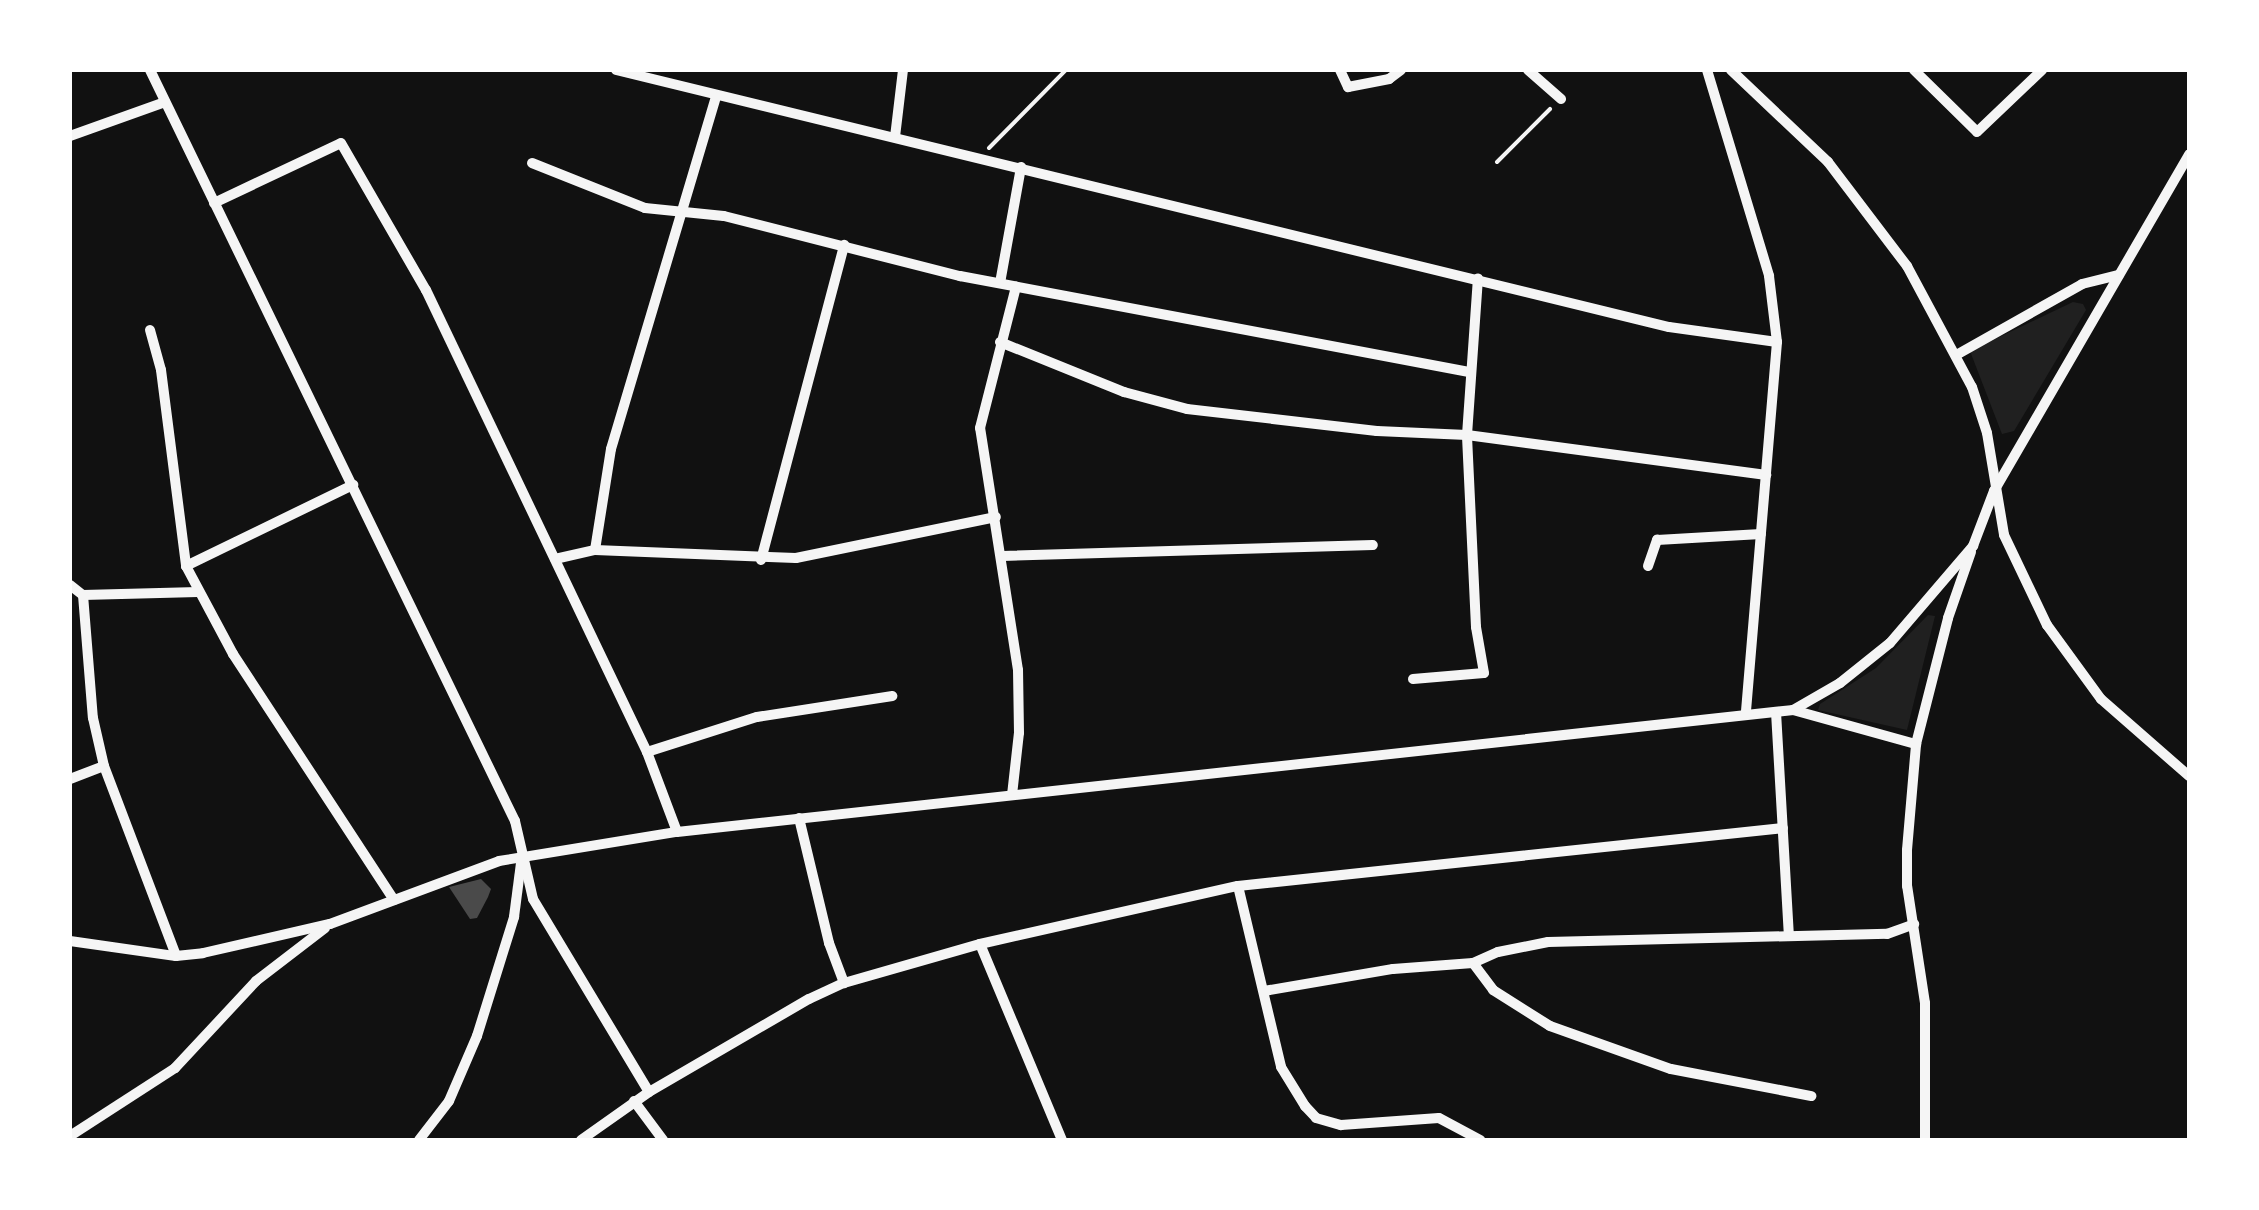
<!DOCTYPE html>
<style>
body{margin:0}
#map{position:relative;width:2259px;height:1210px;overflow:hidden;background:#111;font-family:Poppins,sans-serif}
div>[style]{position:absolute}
.green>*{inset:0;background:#202020}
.building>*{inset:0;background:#4a4a4a}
.path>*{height:4px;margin:-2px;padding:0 2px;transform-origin:2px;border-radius:2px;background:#f5f5f5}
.minor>*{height:10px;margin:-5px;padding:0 5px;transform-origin:5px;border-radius:5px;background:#f5f5f5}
span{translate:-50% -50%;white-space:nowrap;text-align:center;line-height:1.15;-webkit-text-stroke:8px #fff;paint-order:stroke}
.frame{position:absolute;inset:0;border:72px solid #fff;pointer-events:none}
</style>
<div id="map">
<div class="green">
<i style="clip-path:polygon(2073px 302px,2083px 304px,2086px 310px,2014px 431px,2002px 434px,1970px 351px)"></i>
<i style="clip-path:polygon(1928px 615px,1935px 616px,1907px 730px,1818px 710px,1820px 704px,1876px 668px)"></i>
</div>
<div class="building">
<i style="clip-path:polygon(481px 879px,491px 889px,488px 897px,477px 918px,470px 919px,449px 887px)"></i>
</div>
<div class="path">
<i style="left:989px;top:148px;width:110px;rotate:-45.4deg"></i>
<i style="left:1497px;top:162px;width:75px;rotate:-45deg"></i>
</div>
<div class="minor">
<i style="left:150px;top:70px;width:835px;rotate:64.08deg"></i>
<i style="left:515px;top:821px;width:80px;rotate:77deg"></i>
<i style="left:533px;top:899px;width:225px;rotate:59deg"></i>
<i style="left:616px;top:70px;width:1084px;rotate:13.72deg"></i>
<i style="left:1669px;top:327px;width:109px;rotate:7.9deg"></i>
<i style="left:1340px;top:70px;width:19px;rotate:65deg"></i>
<i style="left:1348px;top:87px;width:42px;rotate:-11deg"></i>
<i style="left:1389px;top:79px;width:15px;rotate:-37deg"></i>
<i style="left:1528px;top:70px;width:44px;rotate:41.3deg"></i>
<i style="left:1707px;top:70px;width:215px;rotate:73.2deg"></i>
<i style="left:1769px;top:276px;width:66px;rotate:83.1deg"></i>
<i style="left:1777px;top:342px;width:374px;rotate:94.8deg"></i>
<i style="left:1731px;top:70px;width:134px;rotate:43.5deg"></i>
<i style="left:1828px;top:162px;width:131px;rotate:52.8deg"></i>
<i style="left:1907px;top:266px;width:137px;rotate:61.8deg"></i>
<i style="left:1972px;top:387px;width:48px;rotate:71.9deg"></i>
<i style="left:1987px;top:433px;width:103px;rotate:80.5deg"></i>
<i style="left:2004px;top:535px;width:100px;rotate:64.5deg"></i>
<i style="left:2047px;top:625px;width:92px;rotate:53.9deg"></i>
<i style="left:2101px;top:699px;width:117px;rotate:41.2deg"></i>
<i style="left:1914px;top:70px;width:88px;rotate:44.5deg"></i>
<i style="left:1977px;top:132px;width:90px;rotate:-43.6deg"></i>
<i style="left:70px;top:136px;width:101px;rotate:-19.7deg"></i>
<i style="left:895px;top:137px;width:67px;rotate:-83.2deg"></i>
<i style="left:532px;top:163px;width:122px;rotate:21.7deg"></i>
<i style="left:645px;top:208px;width:79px;rotate:5.8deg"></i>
<i style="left:724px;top:216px;width:244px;rotate:14.3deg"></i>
<i style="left:960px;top:276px;width:518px;rotate:10.68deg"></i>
<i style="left:214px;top:203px;width:140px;rotate:-25.3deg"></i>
<i style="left:341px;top:143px;width:170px;rotate:60deg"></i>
<i style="left:426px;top:290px;width:512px;rotate:64.44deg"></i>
<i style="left:647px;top:752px;width:85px;rotate:69.4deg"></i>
<i style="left:1000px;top:283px;width:118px;rotate:-79.7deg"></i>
<i style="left:150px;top:330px;width:41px;rotate:74.6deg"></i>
<i style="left:161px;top:370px;width:198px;rotate:82.7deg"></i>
<i style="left:186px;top:566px;width:100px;rotate:61.9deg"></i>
<i style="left:233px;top:654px;width:294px;rotate:56.8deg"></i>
<i style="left:1000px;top:342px;width:134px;rotate:22deg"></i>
<i style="left:1124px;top:392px;width:65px;rotate:15.1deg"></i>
<i style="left:1187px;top:409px;width:191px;rotate:6.6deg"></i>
<i style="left:1377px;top:431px;width:90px;rotate:2.5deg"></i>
<i style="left:1467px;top:435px;width:302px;rotate:7.6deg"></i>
<i style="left:1958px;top:354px;width:142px;rotate:-29.4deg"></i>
<i style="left:2082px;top:284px;width:38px;rotate:-14deg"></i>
<i style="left:595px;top:550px;width:102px;rotate:-81deg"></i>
<i style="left:611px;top:449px;width:367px;rotate:-73.4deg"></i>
<i style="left:1003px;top:556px;width:370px;rotate:-1.7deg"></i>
<i style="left:555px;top:559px;width:41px;rotate:-12.7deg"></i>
<i style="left:595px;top:550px;width:201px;rotate:2.3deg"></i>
<i style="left:796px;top:558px;width:204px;rotate:-11.6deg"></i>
<i style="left:761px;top:560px;width:326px;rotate:-75.2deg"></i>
<i style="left:186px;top:566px;width:186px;rotate:-25.9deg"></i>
<i style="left:1648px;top:566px;width:28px;rotate:-71deg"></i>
<i style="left:1657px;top:540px;width:104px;rotate:-3.3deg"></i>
<i style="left:70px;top:585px;width:16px;rotate:38deg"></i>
<i style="left:83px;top:595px;width:115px;rotate:-1.5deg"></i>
<i style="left:83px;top:595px;width:123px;rotate:85.4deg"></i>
<i style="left:93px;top:718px;width:49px;rotate:77.1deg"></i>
<i style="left:104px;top:766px;width:203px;rotate:69.2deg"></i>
<i style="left:1413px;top:679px;width:71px;rotate:-4.8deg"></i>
<i style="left:1484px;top:673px;width:47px;rotate:-99.9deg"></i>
<i style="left:1476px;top:627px;width:192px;rotate:-92.7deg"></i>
<i style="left:1467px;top:435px;width:157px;rotate:-86deg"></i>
<i style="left:1793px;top:710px;width:128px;rotate:15.5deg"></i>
<i style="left:1776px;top:712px;width:223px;rotate:86.7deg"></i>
<i style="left:647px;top:752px;width:115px;rotate:-17.7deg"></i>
<i style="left:757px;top:717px;width:137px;rotate:-8.8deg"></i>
<i style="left:70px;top:779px;width:36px;rotate:-21deg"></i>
<i style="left:1012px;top:795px;width:62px;rotate:-83.6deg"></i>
<i style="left:1019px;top:733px;width:63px;rotate:-90.9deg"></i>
<i style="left:1018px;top:670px;width:245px;rotate:-98.9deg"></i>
<i style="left:980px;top:428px;width:146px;rotate:-75.7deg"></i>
<i style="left:799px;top:818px;width:129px;rotate:76.5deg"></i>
<i style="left:829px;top:943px;width:43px;rotate:69.4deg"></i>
<i style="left:1238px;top:886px;width:186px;rotate:76.6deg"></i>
<i style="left:1281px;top:1067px;width:46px;rotate:58.4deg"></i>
<i style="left:1305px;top:1106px;width:16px;rotate:47deg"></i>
<i style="left:1316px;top:1118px;width:26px;rotate:16deg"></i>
<i style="left:1341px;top:1125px;width:98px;rotate:-4.1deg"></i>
<i style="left:1439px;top:1118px;width:47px;rotate:28.2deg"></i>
<i style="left:70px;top:941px;width:107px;rotate:8.1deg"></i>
<i style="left:176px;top:956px;width:27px;rotate:-6deg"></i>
<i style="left:203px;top:953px;width:130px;rotate:-12.9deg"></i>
<i style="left:330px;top:924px;width:180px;rotate:-20.4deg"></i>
<i style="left:499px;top:861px;width:180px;rotate:-9.3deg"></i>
<i style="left:677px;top:832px;width:1123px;rotate:-6.24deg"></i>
<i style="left:1793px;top:710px;width:54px;rotate:-29.9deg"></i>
<i style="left:1840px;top:683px;width:64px;rotate:-38.7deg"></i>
<i style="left:1890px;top:643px;width:128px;rotate:-49.4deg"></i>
<i style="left:1973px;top:546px;width:59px;rotate:-69.1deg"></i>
<i style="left:1994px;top:491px;width:389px;rotate:-59.9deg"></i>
<i style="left:980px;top:944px;width:212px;rotate:67.3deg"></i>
<i style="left:1473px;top:963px;width:34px;rotate:53deg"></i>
<i style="left:1493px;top:990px;width:67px;rotate:32.3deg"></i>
<i style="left:1550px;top:1026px;width:128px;rotate:19.6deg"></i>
<i style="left:1671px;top:1069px;width:143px;rotate:10.9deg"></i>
<i style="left:1264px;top:991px;width:131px;rotate:-9.7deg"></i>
<i style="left:1393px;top:969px;width:80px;rotate:-4.3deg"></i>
<i style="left:1473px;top:963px;width:27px;rotate:-24deg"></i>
<i style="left:1498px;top:952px;width:51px;rotate:-11.3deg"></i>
<i style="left:1548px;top:942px;width:339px;rotate:-1.4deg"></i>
<i style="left:1887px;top:934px;width:29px;rotate:-20deg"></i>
<i style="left:634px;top:1101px;width:49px;rotate:53.4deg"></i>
<i style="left:70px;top:1136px;width:125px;rotate:-32.9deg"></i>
<i style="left:175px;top:1068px;width:119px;rotate:-47deg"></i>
<i style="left:256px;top:981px;width:87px;rotate:-37.5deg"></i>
<i style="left:419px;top:1140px;width:49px;rotate:-52.4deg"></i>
<i style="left:449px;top:1101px;width:71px;rotate:-66.7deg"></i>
<i style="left:477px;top:1036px;width:125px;rotate:-72.7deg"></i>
<i style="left:514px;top:917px;width:54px;rotate:-82.6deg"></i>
<i style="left:581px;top:1140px;width:83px;rotate:-35.2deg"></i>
<i style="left:649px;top:1092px;width:185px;rotate:-30.2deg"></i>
<i style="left:809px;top:999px;width:38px;rotate:-25deg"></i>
<i style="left:844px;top:983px;width:141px;rotate:-16deg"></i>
<i style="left:980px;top:944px;width:264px;rotate:-12.7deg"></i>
<i style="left:1238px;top:886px;width:548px;rotate:-6.07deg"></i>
<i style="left:1925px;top:1140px;width:137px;rotate:-90deg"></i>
<i style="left:1925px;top:1003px;width:118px;rotate:-98.7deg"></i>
<i style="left:1907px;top:886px;width:36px;rotate:-90deg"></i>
<i style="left:1907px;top:850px;width:106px;rotate:-85.1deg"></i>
<i style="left:1916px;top:744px;width:130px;rotate:-75.7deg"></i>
<i style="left:1948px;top:618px;width:70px;rotate:-70.8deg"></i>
</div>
<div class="frame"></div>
</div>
